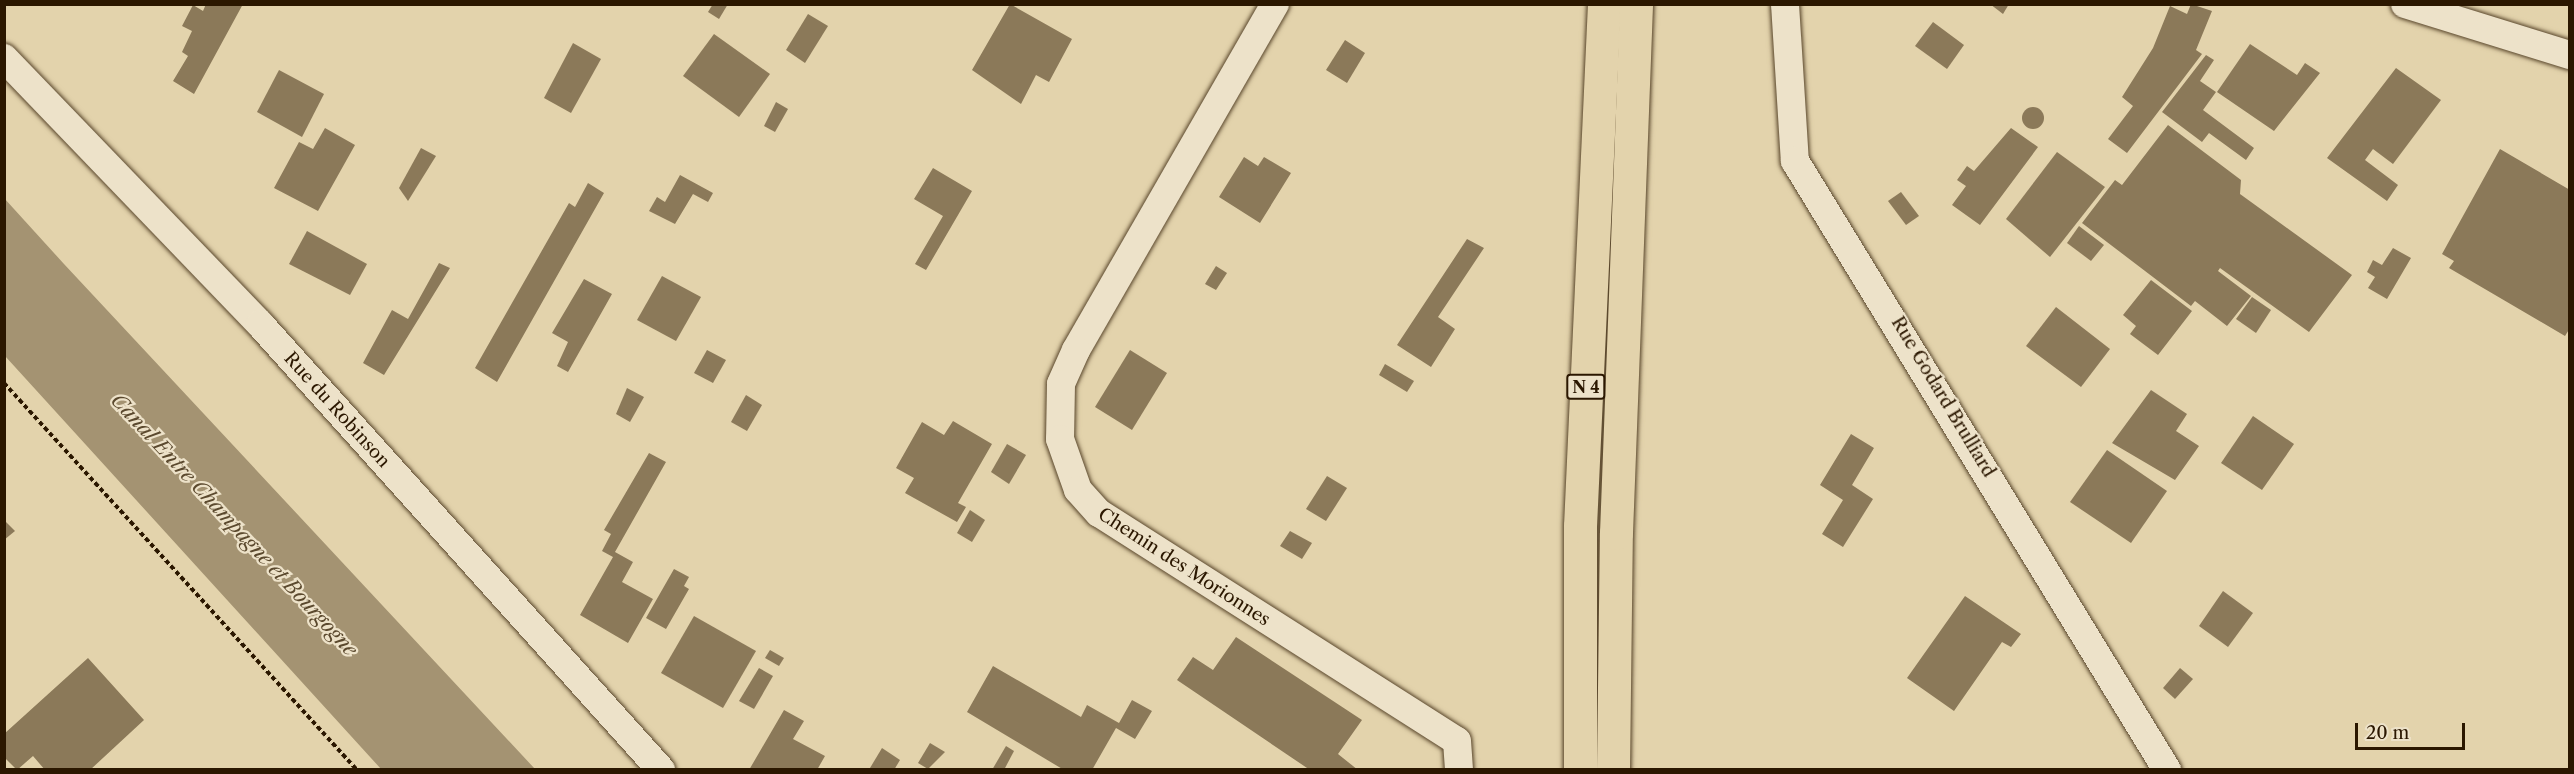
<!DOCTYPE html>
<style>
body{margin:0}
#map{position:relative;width:2574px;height:774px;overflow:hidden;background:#e3d3ac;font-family:"Libre Caslon Text",serif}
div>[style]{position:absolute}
.water>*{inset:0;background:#a49372}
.building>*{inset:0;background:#8b7959}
.round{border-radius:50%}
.path>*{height:4px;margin-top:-2px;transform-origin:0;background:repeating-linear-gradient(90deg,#2b1700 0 4.5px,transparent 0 7.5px)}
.roads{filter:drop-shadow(0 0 2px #59462b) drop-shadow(0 0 2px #59462b)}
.minor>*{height:28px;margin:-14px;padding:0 14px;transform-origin:14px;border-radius:14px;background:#ede2c9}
.trunk>*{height:33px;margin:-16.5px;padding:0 16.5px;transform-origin:16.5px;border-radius:16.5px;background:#e3d3ac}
span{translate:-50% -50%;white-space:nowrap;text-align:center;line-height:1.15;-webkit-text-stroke:4.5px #ede2c9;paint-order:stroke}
.shield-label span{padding:2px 4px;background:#ede2c9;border:2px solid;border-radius:4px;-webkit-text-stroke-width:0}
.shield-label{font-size:16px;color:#2b1700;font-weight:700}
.street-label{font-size:18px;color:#2b1700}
.water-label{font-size:20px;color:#5b492e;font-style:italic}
.frame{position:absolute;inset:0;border:6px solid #2b1700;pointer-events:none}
.scale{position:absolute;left:2355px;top:723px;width:110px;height:27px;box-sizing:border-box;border:3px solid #2b1700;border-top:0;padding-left:8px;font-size:18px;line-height:21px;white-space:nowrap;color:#2b1700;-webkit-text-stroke:4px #ede2c9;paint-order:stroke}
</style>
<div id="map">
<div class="water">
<i style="clip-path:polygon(4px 198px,64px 264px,535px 769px,381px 769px,5px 356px)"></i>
</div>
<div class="building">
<i style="clip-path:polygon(206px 4px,243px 4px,194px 94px,173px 81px,188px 56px,182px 52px,192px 31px,182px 26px,193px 5px,203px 11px)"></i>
<i style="clip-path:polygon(713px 4px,728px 4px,719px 19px,708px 12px)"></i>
<i style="clip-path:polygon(1010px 4px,1072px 39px,1049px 82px,1036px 75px,1021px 104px,972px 70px)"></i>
<i style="clip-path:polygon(1990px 4px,2009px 4px,2003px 14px)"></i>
<i style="clip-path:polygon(2191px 4px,2212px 11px,2196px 50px,2202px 54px,2127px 153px,2108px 139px,2133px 106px,2122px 97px,2153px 48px,2170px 6px,2187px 14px)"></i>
<i style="clip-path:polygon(808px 14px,828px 26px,805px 63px,786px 50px)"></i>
<i style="clip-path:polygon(1933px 22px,1964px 45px,1947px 69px,1915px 46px)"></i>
<i style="clip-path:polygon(714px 34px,770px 74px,739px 117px,683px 76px)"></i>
<i style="clip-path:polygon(1345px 40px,1365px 53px,1347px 83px,1326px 70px)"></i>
<i style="clip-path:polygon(573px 43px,601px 59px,571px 113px,544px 98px)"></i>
<i style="clip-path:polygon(2250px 44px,2297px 75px,2305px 63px,2320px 73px,2274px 131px,2217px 92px)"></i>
<i style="clip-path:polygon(2206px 55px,2214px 60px,2200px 81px,2216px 92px,2203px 110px,2254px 148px,2246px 160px,2209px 133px,2202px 142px,2162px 112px)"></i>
<i style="clip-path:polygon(2396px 68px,2441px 100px,2393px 164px,2373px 149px,2365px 160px,2398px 185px,2387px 201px,2327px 158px)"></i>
<i style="clip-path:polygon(279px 70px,324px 94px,302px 137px,257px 112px)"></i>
<i style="clip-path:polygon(776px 102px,788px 109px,775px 132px,764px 126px)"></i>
<i class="round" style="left:2022px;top:107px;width:22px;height:22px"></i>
<i style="clip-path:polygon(2168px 125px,2241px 180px,2240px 194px,2352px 275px,2309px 332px,2220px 268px,2218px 271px,2251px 296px,2227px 326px,2195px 301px,2191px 306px,2082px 223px,2115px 180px,2122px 185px)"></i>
<i style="clip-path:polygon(325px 128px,355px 145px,318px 211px,274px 188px,299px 142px,313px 149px)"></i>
<i style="clip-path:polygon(2011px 128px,2038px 147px,1980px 225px,1952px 205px,1966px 186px,1957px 180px,1967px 166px,1974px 171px)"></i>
<i style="clip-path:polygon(421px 148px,436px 156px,408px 201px,399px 188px)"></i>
<i style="clip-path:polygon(2500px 149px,2570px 190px,2570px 328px,2565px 336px,2449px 268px,2454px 261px,2442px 254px)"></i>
<i style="clip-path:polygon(2057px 152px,2105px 187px,2050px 257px,2006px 219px)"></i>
<i style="clip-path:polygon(1244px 157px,1258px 166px,1264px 157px,1291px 173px,1260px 223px,1219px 197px)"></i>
<i style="clip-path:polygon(933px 168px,972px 191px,926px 270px,915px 264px,943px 216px,914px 199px)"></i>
<i style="clip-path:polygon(680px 175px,713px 193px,708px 202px,693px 194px,675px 224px,649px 211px,657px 197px,665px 202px)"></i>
<i style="clip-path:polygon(588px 183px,604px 193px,497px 382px,475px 368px,569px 203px,575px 207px)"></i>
<i style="clip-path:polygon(1901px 192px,1919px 216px,1906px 225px,1888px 201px)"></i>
<i style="clip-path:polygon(2079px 226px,2104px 245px,2091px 261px,2067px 243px)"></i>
<i style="clip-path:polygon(307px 231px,367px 264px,350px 295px,289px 264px)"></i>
<i style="clip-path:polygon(1467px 239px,1484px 248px,1438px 317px,1455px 329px,1431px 367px,1397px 345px)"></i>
<i style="clip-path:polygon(2393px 248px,2411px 258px,2387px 299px,2368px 288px,2375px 277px,2367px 272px,2373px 260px,2382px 265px)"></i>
<i style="clip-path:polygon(439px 263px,450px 268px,384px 375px,363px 363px,392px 310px,408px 319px)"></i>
<i style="clip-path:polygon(1216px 266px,1227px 273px,1216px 290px,1205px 284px)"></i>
<i style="clip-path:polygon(662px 276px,701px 297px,676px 341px,637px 320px)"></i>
<i style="clip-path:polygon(584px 279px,612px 294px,568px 372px,557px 366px,568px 342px,552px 333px)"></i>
<i style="clip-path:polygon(2151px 280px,2192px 311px,2158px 355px,2130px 334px,2136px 326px,2123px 315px)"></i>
<i style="clip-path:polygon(2252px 297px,2271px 310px,2256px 333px,2236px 319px)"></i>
<i style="clip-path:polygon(2056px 307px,2110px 349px,2081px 387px,2026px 346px)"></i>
<i style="clip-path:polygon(707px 350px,726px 360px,713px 383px,694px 373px)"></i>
<i style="clip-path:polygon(1130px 350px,1167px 373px,1132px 430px,1095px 407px)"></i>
<i style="clip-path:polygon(1385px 364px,1414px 381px,1407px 392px,1379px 375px)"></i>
<i style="clip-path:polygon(627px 388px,644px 397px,630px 422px,616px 414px)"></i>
<i style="clip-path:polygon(2151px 390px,2187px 414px,2176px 431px,2199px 446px,2175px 480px,2112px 443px)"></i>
<i style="clip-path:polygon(746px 395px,762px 405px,747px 431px,731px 422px)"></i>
<i style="clip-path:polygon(2253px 416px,2294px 444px,2262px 490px,2221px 463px)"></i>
<i style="clip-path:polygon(953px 421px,992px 444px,958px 503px,966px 507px,957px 522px,905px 493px,914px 478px,896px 468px,922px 422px,944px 435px)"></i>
<i style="clip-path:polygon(1851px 434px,1874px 448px,1852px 485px,1873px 499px,1843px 547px,1822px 534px,1843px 500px,1820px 485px)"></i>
<i style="clip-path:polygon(1007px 444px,1026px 455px,1009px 484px,991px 472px)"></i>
<i style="clip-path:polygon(2107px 450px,2167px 491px,2131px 543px,2070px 502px)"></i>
<i style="clip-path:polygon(649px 453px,666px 462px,615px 552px,633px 562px,622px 582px,653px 599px,628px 643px,580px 615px,613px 557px,602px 551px,611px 534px,604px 530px)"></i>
<i style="clip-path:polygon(1327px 476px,1347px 488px,1326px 521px,1306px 509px)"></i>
<i style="clip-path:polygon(970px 510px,985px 520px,972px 542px,957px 533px)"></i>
<i style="clip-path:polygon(4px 520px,15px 531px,4px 540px)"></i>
<i style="clip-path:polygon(1290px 531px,1312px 543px,1302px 559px,1280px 546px)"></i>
<i style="clip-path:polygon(674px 569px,689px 577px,684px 586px,689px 589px,666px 629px,646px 618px)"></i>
<i style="clip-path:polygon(2223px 591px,2253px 613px,2228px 647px,2199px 626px)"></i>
<i style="clip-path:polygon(1965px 596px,2021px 634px,2011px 647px,2002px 642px,1954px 711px,1907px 678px)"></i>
<i style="clip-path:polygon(694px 616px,756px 651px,723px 708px,661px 673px)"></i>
<i style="clip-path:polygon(1236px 637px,1362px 720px,1338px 754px,1358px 770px,1310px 770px,1177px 680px,1193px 657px,1213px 670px)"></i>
<i style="clip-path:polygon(770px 650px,784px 658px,779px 666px,765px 658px)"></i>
<i style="clip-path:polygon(88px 658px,144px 720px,90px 770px,45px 770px,33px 756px,17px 770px,4px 757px,4px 734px)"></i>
<i style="clip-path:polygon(993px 666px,1081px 717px,1087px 705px,1119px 723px,1132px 700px,1152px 711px,1135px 739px,1116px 728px,1092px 770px,1064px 770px,967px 712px)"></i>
<i style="clip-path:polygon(759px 668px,773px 676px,754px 709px,739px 701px)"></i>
<i style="clip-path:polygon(2180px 668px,2193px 679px,2175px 699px,2163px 688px)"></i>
<i style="clip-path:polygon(784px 710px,804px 721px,793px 739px,825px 756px,817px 770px,749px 770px)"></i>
<i style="clip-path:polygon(930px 743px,945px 752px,928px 769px,918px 763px)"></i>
<i style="clip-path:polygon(1006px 746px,1014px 751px,1004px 770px,992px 770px)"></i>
<i style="clip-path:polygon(882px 748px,900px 760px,894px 770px,870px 768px)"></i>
</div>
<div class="path">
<i style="left:4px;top:383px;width:524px;rotate:47.63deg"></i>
</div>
<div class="roads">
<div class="minor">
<i style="left:1275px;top:4px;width:399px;rotate:119.9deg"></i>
<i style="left:1076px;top:350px;width:37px;rotate:114deg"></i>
<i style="left:1061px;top:384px;width:55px;rotate:91deg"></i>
<i style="left:1060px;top:439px;width:54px;rotate:70.6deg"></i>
<i style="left:1078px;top:490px;width:31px;rotate:48deg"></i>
<i style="left:1099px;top:513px;width:424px;rotate:32.5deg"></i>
<i style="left:1457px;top:741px;width:29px;rotate:86deg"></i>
<i style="left:1785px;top:4px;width:157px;rotate:86.4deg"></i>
<i style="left:1795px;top:161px;width:714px;rotate:58.58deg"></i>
<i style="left:2405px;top:4px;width:173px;rotate:17.2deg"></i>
<i style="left:4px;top:58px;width:369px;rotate:46.1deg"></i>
<i style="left:260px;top:324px;width:600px;rotate:48.04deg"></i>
</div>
<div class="trunk">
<i style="left:1580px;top:770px;width:244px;rotate:-90deg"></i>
<i style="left:1580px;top:526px;width:523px;rotate:-87.37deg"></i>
<i style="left:1613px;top:770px;width:237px;rotate:-89.3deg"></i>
<i style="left:1616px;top:533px;width:529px;rotate:-87.83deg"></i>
</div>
</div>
<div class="shield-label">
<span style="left:1586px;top:387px">N 4</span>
</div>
<div class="street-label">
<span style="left:1943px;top:397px;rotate:59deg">Rue Godard Brulliard</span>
<span style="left:337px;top:410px;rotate:48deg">Rue du Robinson</span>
<span style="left:1184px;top:567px;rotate:33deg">Chemin des Morionnes</span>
</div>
<div class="water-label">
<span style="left:234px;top:525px;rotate:47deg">Canal Entre Champagne et Bourgogne</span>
</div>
<div class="frame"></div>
<div class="scale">20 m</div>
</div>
